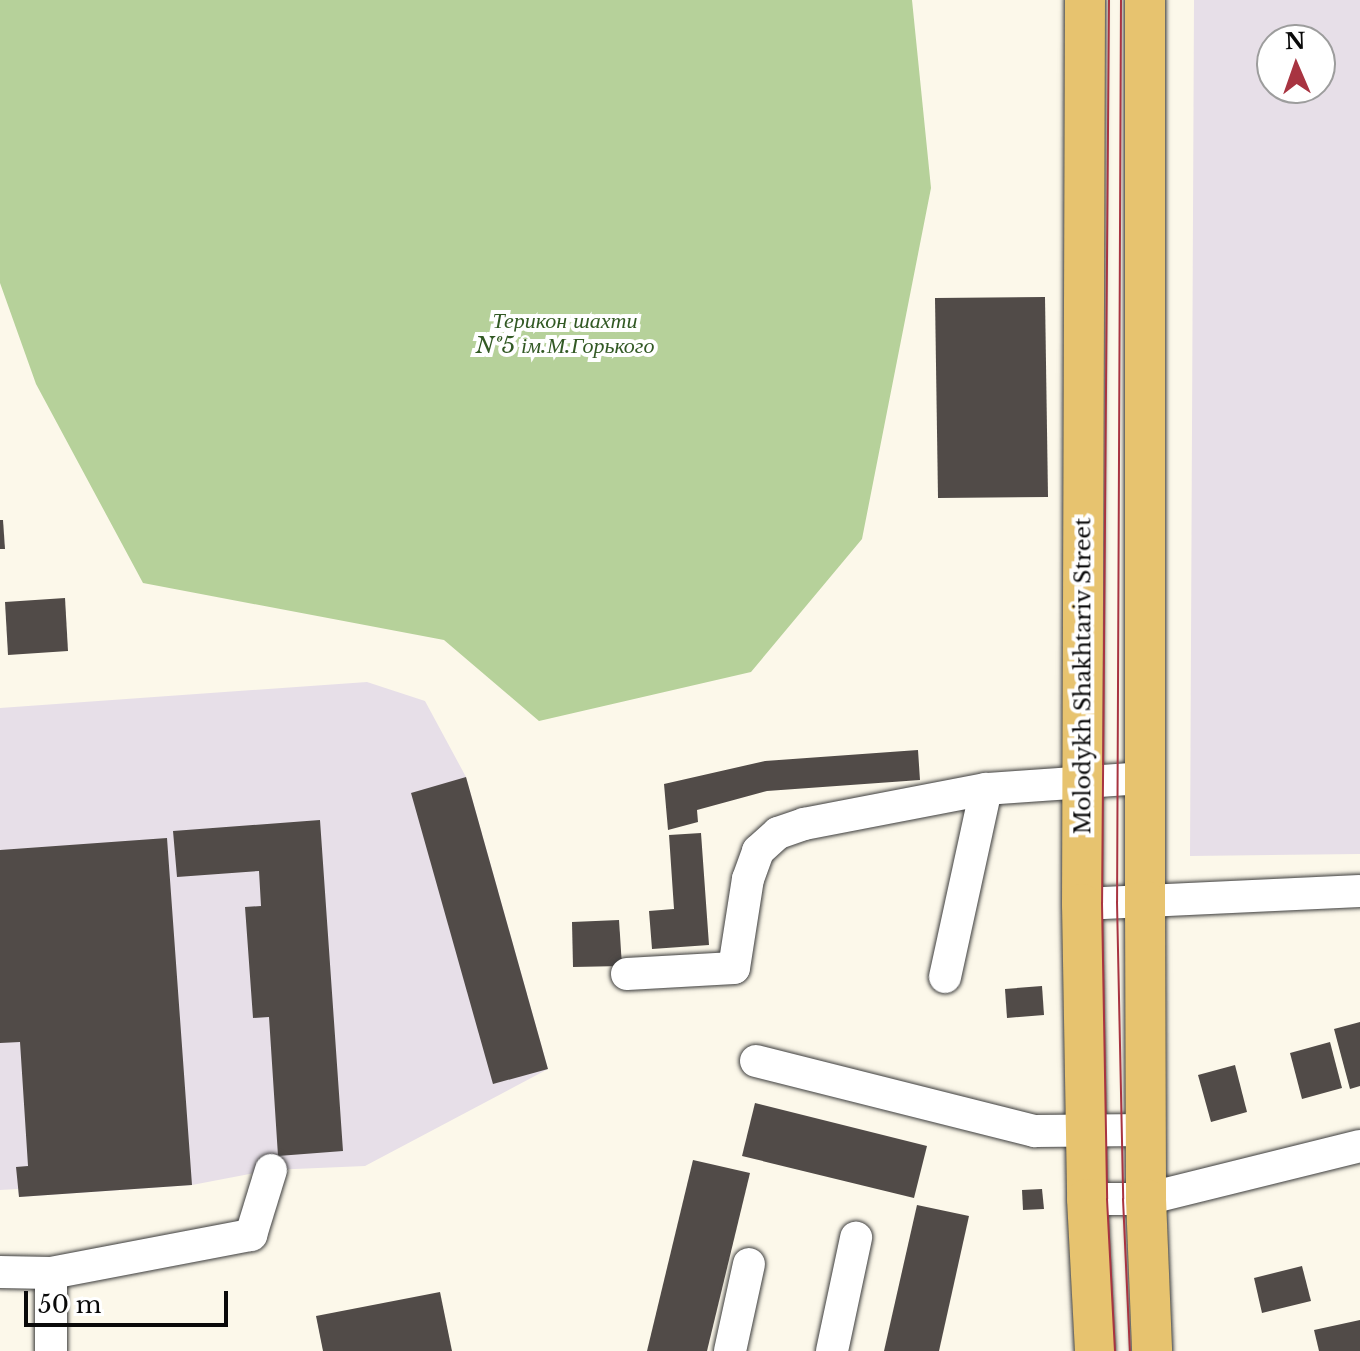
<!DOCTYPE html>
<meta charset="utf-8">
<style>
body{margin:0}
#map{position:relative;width:1360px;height:1351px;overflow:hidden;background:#fcf8ea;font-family:"Libre Baskerville",serif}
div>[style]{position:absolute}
.industrial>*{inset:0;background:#e7dfe8}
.forest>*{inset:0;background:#b6d19a}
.building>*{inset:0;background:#514b48}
.roads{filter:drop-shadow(0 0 2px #3d3d3d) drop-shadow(0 0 2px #3d3d3d)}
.minor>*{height:32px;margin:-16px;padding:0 16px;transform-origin:16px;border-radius:16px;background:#fff}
.major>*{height:40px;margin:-20px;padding:0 20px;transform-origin:20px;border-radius:20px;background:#e7c36f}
.tram>*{height:2px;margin:-1px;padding:0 1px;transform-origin:1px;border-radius:1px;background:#a83441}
span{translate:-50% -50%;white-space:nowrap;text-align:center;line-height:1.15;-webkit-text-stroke:8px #fff;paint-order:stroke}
.park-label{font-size:22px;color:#325924;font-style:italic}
.street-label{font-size:22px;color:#0a0a0a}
.north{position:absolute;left:1256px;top:24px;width:80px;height:80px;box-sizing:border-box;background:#fff;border:2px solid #9d9d9d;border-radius:50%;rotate:358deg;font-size:22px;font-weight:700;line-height:32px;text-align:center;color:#0a0a0a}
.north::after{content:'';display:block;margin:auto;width:28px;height:36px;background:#a83441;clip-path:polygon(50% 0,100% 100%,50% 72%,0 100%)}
.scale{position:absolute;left:24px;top:1291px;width:204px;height:36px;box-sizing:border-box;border:4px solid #0a0a0a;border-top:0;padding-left:10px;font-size:24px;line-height:28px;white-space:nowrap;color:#0a0a0a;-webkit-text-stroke:6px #fff;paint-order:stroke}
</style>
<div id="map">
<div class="industrial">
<i style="clip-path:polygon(evenodd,1194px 0,1360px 0,1360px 854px,1190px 856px,1194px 0,1320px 40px,1320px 88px,1272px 88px,1272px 40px,1320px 40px)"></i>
<i style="clip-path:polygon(367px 682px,425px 701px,466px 777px,548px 1069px,365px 1166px,271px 1170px,192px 1185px,19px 1197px,18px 1189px,0 1190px,0 708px)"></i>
</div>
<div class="forest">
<i style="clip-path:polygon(0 0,912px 0,931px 188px,862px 539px,751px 672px,539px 721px,444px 640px,143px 583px,36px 384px,0 283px)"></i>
</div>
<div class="building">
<i style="clip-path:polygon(1045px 297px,1048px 497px,938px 498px,935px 298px)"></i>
<i style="clip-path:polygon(0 520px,3px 520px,5px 549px,0 549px)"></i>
<i style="clip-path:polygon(65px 598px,68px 651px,8px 655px,5px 602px)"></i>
<i style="clip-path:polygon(918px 750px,920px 780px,767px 791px,697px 810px,698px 822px,668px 830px,664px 784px,765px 761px)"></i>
<i style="clip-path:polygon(466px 777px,548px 1069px,493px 1084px,411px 793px)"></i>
<i style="clip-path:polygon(320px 820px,343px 1151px,278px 1156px,269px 1017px,253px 1018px,245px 907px,261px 906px,259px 871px,177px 877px,173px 831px)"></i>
<i style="clip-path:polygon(701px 833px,709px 945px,652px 949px,649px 911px,674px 909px,669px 835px)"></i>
<i style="clip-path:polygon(167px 838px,192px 1185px,19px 1197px,16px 1167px,28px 1166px,20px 1042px,0 1043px,0 850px)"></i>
<i style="clip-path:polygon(619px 920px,622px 966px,573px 967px,572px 922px)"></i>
<i style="clip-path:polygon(1042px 986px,1044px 1015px,1007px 1018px,1005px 989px)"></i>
<i style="clip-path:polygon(1360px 1022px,1360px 1086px,1350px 1089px,1334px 1029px)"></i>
<i style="clip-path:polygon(1330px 1042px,1342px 1088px,1302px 1099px,1290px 1053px)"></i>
<i style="clip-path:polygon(1235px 1065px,1247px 1112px,1211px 1122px,1198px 1075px)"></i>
<i style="clip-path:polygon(755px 1103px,927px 1146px,914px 1198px,742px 1156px)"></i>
<i style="clip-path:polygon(693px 1160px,750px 1173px,707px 1351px,647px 1351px)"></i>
<i style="clip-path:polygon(1042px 1189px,1044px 1209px,1023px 1210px,1022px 1190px)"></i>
<i style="clip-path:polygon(917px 1205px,969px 1216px,939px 1351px,884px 1351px)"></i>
<i style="clip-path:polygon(1302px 1266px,1311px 1301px,1262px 1313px,1254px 1278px)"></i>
<i style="clip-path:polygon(440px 1292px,452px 1351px,323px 1351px,316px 1316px)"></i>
<i style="clip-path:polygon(1360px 1320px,1360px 1351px,1319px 1351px,1314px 1330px)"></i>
</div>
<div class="roads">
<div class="minor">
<i style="left:1082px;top:904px;width:278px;rotate:-2.7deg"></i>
<i style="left:627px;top:974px;width:107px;rotate:-3.2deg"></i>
<i style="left:734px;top:968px;width:90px;rotate:-81.1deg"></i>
<i style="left:748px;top:879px;width:30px;rotate:-70deg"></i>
<i style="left:758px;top:851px;width:27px;rotate:-42deg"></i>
<i style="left:778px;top:833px;width:28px;rotate:-19deg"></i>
<i style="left:804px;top:824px;width:185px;rotate:-10.9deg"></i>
<i style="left:945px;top:977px;width:192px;rotate:-77.7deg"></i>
<i style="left:986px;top:789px;width:158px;rotate:-4deg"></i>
<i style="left:756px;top:1061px;width:288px;rotate:14.1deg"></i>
<i style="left:1035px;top:1131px;width:112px;rotate:-0.5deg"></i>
<i style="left:1087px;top:1199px;width:59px"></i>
<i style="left:1146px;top:1199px;width:220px;rotate:-13.9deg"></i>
<i style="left:0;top:1272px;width:51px;rotate:1.1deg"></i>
<i style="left:51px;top:1273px;width:204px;rotate:-10.8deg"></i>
<i style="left:251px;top:1235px;width:68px;rotate:-72.9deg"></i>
<i style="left:51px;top:1273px;width:78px;rotate:90deg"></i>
<i style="left:730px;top:1351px;width:89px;rotate:-77.7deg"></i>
<i style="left:832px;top:1351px;width:116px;rotate:-78deg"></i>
</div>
<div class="major">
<i style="left:1085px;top:0;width:904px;rotate:90.19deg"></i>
<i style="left:1082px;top:904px;width:295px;rotate:89deg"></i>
<i style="left:1087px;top:1199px;width:152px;rotate:87deg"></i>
<i style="left:1145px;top:0;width:901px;rotate:90deg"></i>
<i style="left:1145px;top:901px;width:298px;rotate:89.8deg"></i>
<i style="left:1146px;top:1199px;width:152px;rotate:87.7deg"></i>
</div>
</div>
<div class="tram">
<i style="left:1109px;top:0;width:903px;rotate:90.44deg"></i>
<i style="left:1102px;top:903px;width:296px;rotate:89deg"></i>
<i style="left:1107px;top:1199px;width:152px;rotate:87deg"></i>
<i style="left:1121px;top:0;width:902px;rotate:90.25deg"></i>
<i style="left:1117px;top:902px;width:297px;rotate:88.8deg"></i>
<i style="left:1123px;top:1199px;width:152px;rotate:87.4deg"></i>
</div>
<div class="park-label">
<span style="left:565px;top:333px">Терикон шахти<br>№5 ім.М.Горького</span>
</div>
<div class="street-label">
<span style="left:1083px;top:676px;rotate:-90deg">Molodykh Shakhtariv Street</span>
</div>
<div class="north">N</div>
<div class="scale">50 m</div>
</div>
